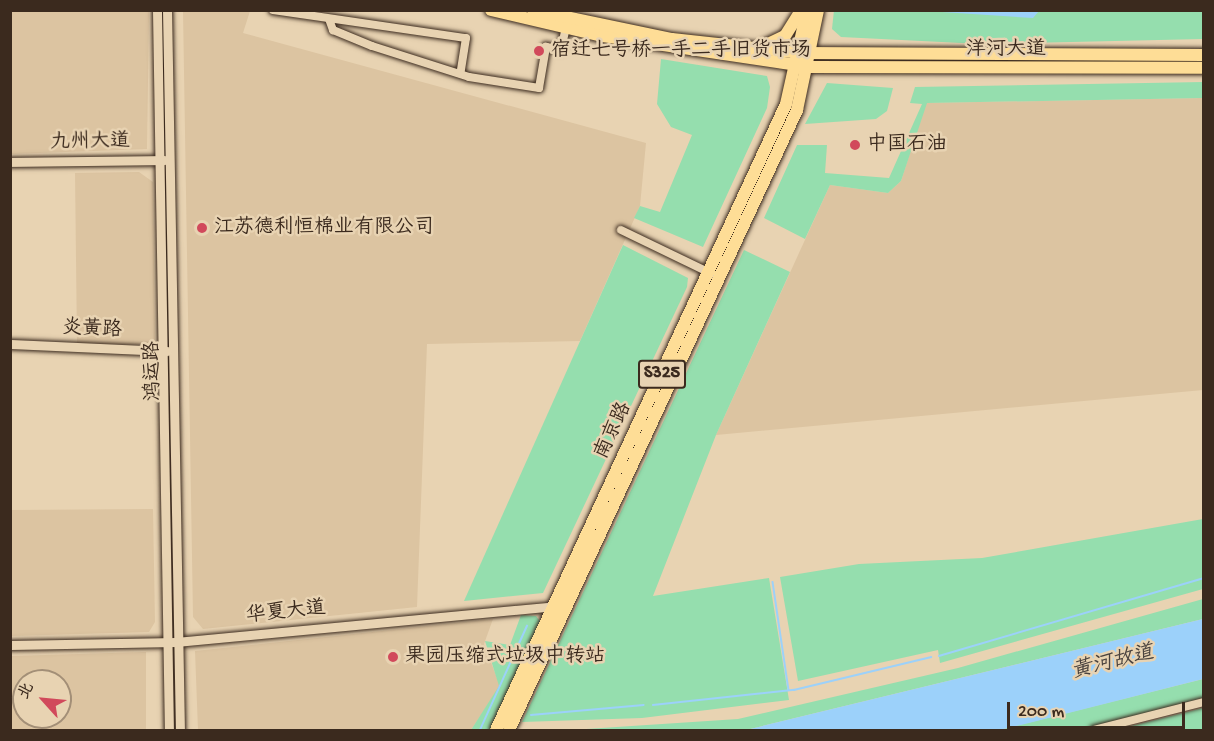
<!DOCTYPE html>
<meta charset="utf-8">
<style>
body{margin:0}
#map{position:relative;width:1214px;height:741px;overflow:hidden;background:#e8d3b2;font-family:"Gochi Hand","LXGW WenKai TC",sans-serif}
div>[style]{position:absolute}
.built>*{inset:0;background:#dcc4a1}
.green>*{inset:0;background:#95deae}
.water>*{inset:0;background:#9cd1fa}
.stream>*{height:1.5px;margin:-0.75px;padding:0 0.75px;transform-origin:0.75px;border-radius:0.75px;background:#9cd1fa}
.roads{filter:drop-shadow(0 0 2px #3b2a1e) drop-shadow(0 0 2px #3b2a1e)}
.minor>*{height:8px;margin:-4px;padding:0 4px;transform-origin:4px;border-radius:4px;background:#e8d3b2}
.tertiary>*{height:9px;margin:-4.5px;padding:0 4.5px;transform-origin:4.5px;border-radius:4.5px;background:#e8d3b2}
.primary>*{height:12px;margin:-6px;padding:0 6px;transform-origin:6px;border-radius:6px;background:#fedd96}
.dots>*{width:16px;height:16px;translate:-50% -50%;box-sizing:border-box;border:3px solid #e8d3b2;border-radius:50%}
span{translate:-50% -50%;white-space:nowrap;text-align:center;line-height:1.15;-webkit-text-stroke:5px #e8d3b2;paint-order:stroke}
.shield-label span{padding:2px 4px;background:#e8d3b2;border:2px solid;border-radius:4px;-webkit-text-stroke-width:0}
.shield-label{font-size:18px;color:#3b2a1e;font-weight:700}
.street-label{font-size:20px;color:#3b2a1e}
.poi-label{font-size:20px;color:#3b2a1e}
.left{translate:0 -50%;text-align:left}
.water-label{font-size:21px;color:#4a433f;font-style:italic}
.frame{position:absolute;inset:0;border:12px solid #3b2a1e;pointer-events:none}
.north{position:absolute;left:12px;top:669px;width:60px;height:60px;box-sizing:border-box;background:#e8d3b2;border:2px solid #a38f77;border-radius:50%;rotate:297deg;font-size:16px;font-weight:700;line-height:24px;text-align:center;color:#3b2a1e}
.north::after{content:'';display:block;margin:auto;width:21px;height:27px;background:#d1495b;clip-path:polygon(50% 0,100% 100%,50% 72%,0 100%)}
.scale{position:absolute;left:1007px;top:702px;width:178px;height:27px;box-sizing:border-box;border:3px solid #3b2a1e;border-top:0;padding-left:8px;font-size:18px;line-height:21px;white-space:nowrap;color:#3b2a1e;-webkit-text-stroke:4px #e8d3b2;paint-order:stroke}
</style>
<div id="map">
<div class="built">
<i style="clip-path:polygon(10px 11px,149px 11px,147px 149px,11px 154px)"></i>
<i style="clip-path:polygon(183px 11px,250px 11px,243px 33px,646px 143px,640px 206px,580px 341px,427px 344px,417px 607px,203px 629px,193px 617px)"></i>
<i style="clip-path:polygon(1203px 98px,1203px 390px,716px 435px,830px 185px,888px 193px,901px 181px,926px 103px)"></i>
<i style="clip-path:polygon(139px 172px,153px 182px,155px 344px,77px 344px,75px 173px)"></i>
<i style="clip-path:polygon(153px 509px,155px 622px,149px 632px,11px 636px,11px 510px)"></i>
<i style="clip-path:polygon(493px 619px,484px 644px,500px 686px,471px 730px,198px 730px,195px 651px)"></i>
<i style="clip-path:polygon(evenodd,146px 652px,146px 730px,11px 730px,11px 656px,146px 652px,24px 681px,60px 681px,60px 717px,24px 717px,24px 681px)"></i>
</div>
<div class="green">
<i style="clip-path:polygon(834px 10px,1204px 11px,1203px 39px,982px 44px,841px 37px,832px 29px)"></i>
<i style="clip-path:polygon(661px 59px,767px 76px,770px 87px,767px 108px,703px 247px,634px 218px,640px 206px,660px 212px,692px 135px,671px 127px,657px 104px)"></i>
<i style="clip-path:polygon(1203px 82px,1203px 98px,927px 103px,901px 181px,888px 193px,830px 185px,805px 239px,764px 218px,797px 145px,827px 145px,825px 173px,889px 178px,922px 104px,910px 103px,915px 87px)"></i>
<i style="clip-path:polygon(827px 83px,893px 88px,887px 111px,876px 119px,805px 124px)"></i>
<i style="clip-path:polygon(623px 245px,688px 278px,687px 287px,543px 593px,464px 601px)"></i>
<i style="clip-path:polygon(744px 250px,790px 272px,716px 435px,653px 596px,769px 578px,789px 700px,642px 718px,522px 722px)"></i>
<i style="clip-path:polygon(1203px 519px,1203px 589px,940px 663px,938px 650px,798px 681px,780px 577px,859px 564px,982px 558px)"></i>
<i style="clip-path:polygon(1203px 599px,1203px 619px,746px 730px,571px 730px,738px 719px,958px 668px)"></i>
<i style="clip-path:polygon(521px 615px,536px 616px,542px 624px,493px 730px,471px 730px,499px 686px,485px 641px,510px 645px)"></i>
<i style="clip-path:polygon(1203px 679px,1203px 698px,1083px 730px,999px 730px)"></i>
<i style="clip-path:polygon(1203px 708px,1203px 730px,1115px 730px)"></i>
</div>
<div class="water">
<i style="clip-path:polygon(927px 11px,1039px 11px,1033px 18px)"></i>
<i style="clip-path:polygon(1203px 619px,1203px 679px,1025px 724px,999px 730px,746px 730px)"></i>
</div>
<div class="stream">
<i style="left:773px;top:582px;width:109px;rotate:81.6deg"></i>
<i style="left:939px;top:656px;width:276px;rotate:-16.4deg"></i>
<i style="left:653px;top:705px;width:142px;rotate:-6.1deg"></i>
<i style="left:794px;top:690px;width:141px;rotate:-13.5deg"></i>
<i style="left:531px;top:715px;width:113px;rotate:-5.1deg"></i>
<i style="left:480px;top:730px;width:114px;rotate:-65.7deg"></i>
</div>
<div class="roads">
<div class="minor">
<i style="left:273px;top:10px;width:195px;rotate:8.3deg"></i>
<i style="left:466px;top:38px;width:36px;rotate:99deg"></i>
<i style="left:329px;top:19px;width:12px;rotate:70deg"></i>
<i style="left:333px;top:30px;width:42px;rotate:22.3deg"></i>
<i style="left:372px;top:46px;width:102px;rotate:17.7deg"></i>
<i style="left:469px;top:77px;width:71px;rotate:8.9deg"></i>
<i style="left:539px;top:88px;width:42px;rotate:-80.3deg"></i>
<i style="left:546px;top:47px;width:15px;rotate:8deg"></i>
<i style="left:561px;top:49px;width:22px;rotate:-77deg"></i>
<i style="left:621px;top:230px;width:101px;rotate:25.8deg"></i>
<i style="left:1094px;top:730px;width:114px;rotate:-14.3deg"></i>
</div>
<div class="tertiary">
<i style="left:157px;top:10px;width:720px;rotate:89.05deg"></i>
<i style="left:167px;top:10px;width:720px;rotate:88.97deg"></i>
<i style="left:10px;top:162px;width:154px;rotate:-0.7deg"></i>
<i style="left:10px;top:344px;width:157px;rotate:2.6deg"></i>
<i style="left:10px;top:645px;width:166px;rotate:-1deg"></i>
<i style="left:176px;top:642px;width:384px;rotate:-5.4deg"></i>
</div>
<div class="primary">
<i style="left:491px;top:10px;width:115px;rotate:13.1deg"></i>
<i style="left:603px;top:36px;width:209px;rotate:8.5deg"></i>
<i style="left:810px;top:67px;width:394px;rotate:0.1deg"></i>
<i style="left:533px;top:10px;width:142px;rotate:11.8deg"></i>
<i style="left:672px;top:39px;width:130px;rotate:6.2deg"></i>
<i style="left:801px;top:53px;width:403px;rotate:0.3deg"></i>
<i style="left:762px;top:47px;width:25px;rotate:-26deg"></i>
<i style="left:785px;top:36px;width:31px;rotate:-58deg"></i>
<i style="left:496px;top:730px;width:690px;rotate:-65.14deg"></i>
<i style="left:786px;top:104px;width:96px;rotate:-77.4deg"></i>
<i style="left:509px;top:730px;width:684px;rotate:-65.08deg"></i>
<i style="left:797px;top:110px;width:102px;rotate:-78.1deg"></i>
</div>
</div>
<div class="dots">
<i style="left:539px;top:51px;background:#d1495b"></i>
<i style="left:855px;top:145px;background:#d1495b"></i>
<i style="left:202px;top:228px;background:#d1495b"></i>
<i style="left:393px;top:657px;background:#d1495b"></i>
</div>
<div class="shield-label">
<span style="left:662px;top:374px">S325</span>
</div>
<div class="street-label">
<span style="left:1006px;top:50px">洋河大道</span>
<span style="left:90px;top:143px;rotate:-1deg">九州大道</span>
<span style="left:92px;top:330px;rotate:3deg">炎黄路</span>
<span style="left:154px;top:371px;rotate:-91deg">鸿运路</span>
<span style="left:614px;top:431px;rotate:-65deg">南京路</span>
<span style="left:286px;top:613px;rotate:-6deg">华夏大道</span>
</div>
<div class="poi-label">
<span class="left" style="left:551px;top:51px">宿迁七号桥一手二手旧货市场</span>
<span class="left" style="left:867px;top:145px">中国石油</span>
<span class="left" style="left:214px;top:228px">江苏德利恒棉业有限公司</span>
<span class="left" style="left:405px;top:657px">果园压缩式垃圾中转站</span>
</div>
<div class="water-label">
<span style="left:1113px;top:664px;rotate:-14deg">黄河故道</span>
</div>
<div class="frame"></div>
<div class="north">北</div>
<div class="scale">200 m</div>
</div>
